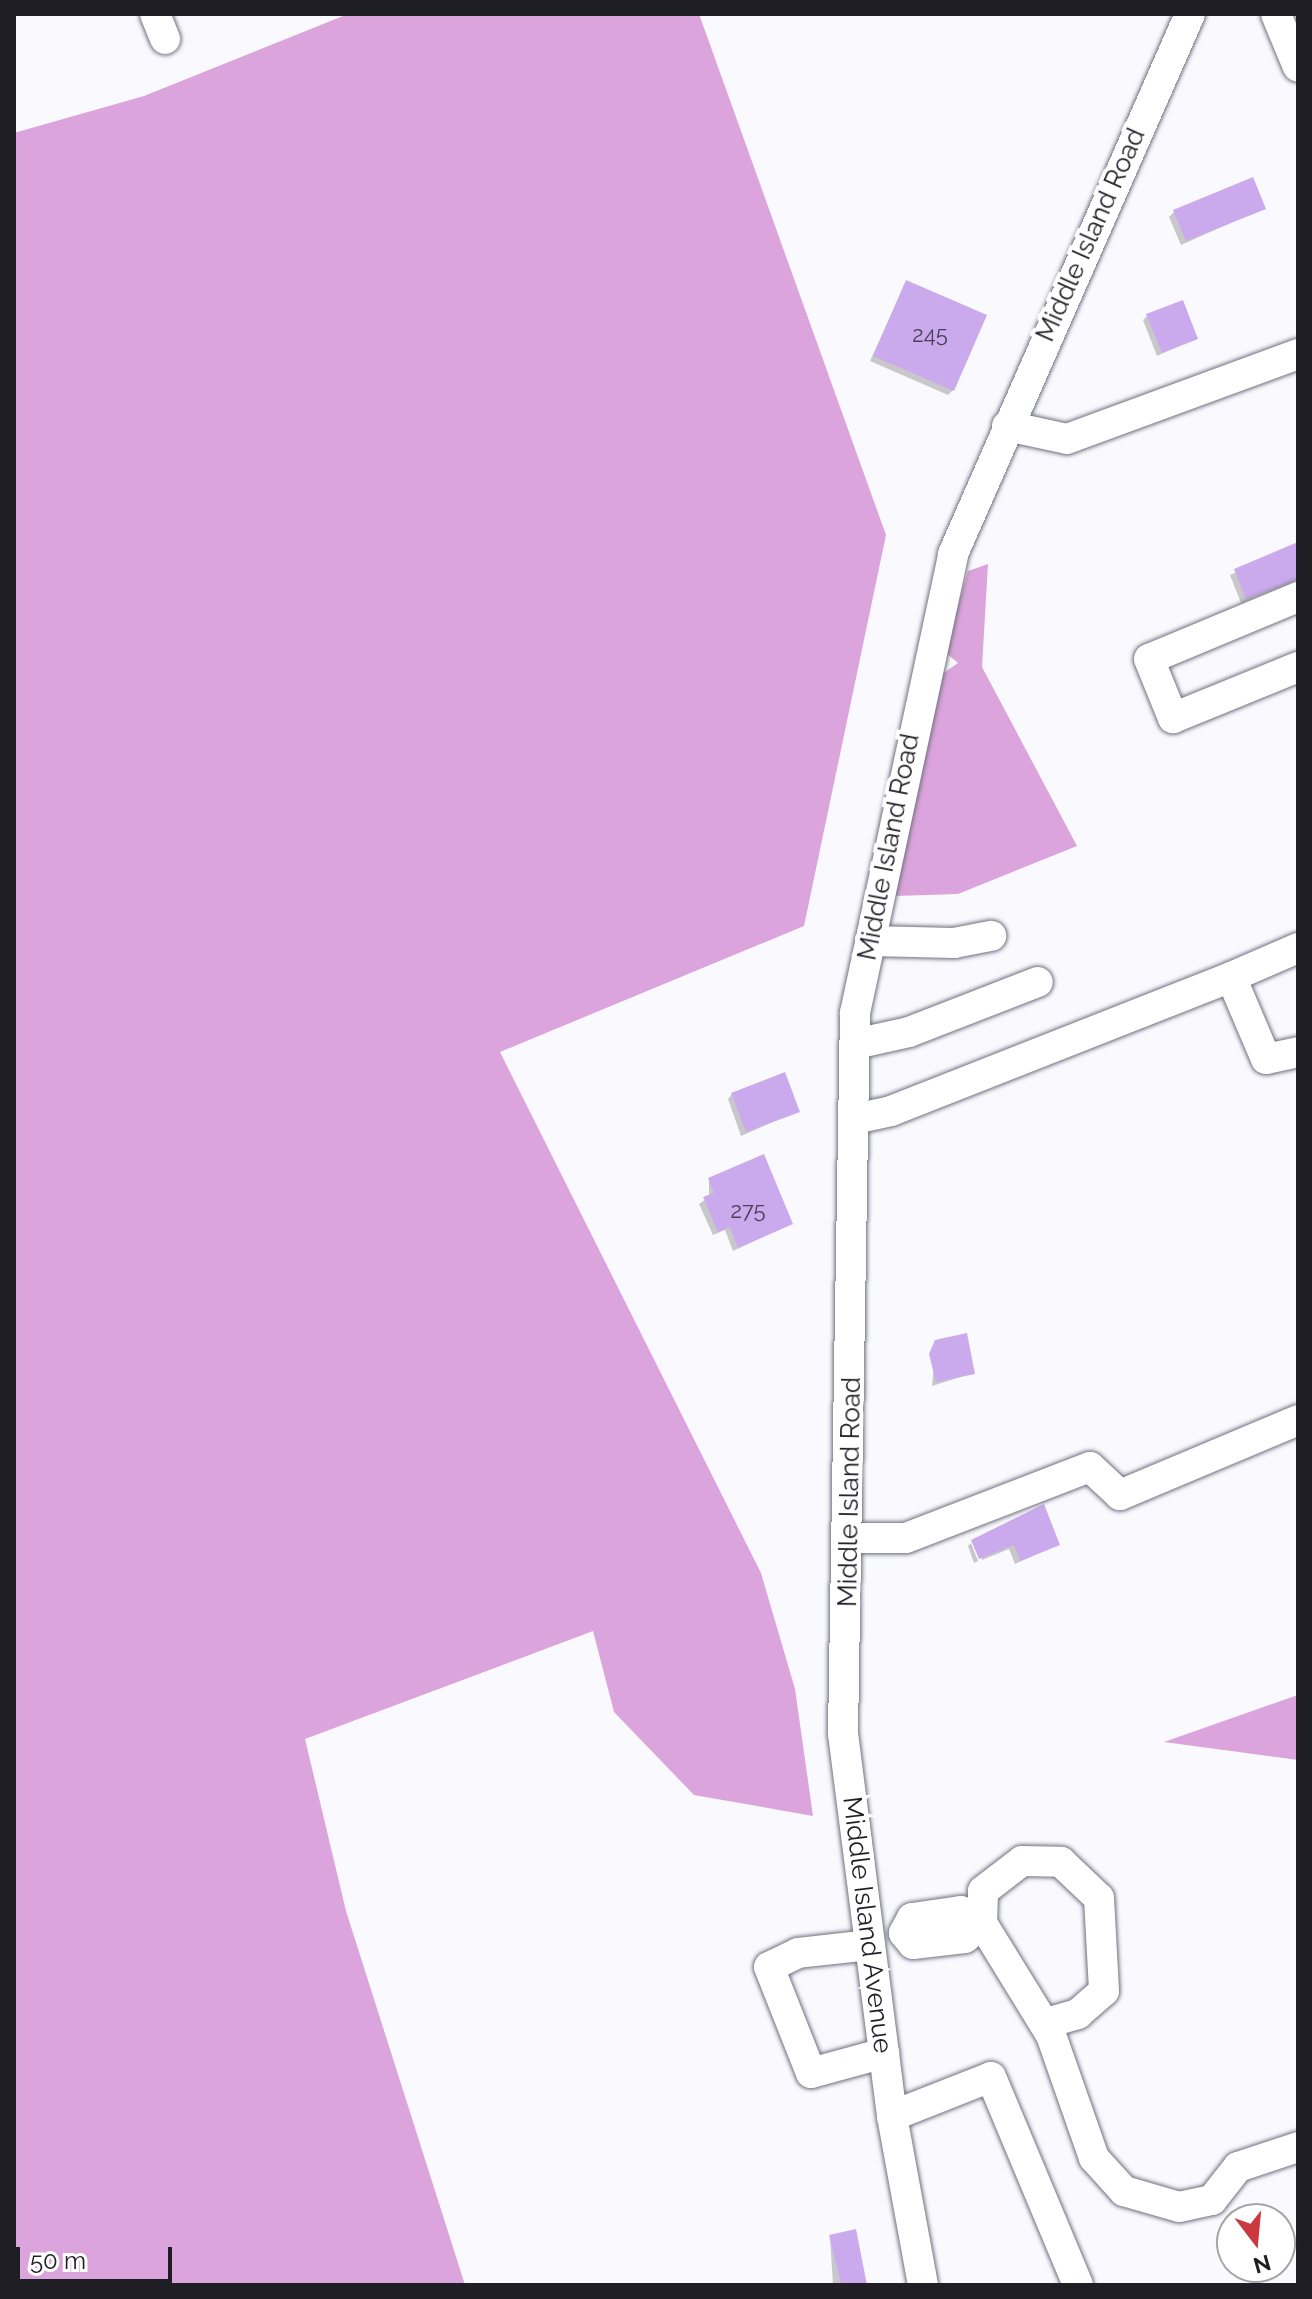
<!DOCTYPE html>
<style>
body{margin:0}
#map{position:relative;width:1312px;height:2299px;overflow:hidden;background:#fafafe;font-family:Raleway,sans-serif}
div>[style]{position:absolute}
.forest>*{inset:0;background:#dba4dc}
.shadow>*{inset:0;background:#0003}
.building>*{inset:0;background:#caaaec}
.roads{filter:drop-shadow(0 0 2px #717180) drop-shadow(0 0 2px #717180)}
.minor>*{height:30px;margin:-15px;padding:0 15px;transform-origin:15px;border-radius:15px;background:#fff}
span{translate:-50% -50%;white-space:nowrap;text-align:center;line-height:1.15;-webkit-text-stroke:8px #fff;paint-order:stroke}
.number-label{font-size:22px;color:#4a4157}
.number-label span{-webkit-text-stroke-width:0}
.street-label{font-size:26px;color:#1f1e25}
.frame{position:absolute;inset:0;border:16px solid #1f1e25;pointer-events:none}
.north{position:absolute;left:1216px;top:2203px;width:80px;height:80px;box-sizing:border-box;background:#fff;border:2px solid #a5a5a8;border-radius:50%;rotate:164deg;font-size:22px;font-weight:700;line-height:32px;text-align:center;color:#1f1e25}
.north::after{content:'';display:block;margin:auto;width:28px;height:36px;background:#c9393e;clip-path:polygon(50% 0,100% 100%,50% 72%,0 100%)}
.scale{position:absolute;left:16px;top:2247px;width:156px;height:36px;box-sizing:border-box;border:4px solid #1f1e25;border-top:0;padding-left:10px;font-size:24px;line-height:28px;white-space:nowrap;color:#1f1e25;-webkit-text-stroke:6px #fff;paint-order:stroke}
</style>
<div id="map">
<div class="forest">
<i style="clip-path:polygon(348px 14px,699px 14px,886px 535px,804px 926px,500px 1052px,761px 1573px,795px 1689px,813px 1816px,694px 1795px,614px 1712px,593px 1631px,305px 1739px,346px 1911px,465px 2285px,14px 2285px,14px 133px,144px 96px)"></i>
<i style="clip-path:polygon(988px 564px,982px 667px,1077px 846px,958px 894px,895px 896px,939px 676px,958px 663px,945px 652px,968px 571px)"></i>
<i style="clip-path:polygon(1298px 1695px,1298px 1760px,1164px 1742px)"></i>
</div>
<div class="shadow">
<i style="clip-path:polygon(1264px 208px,1181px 245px,1169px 217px,1174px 212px)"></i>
<i style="clip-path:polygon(906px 282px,953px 390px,948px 395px,870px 361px)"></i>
<i style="clip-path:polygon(1147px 316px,1196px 338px,1157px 356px,1143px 320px)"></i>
<i style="clip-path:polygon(1298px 545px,1298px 580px,1241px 603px,1230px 575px)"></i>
<i style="clip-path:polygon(732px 1094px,798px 1111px,741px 1136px,728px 1099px)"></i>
<i style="clip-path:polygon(709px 1179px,791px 1224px,733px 1251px,725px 1230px,713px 1235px,699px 1204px,709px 1197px)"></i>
<i style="clip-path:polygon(936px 1342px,973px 1373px,932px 1386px)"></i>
<i style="clip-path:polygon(974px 1541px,1058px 1545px,1015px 1564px,1009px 1549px,982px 1560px)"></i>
<i style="clip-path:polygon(971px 1543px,978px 1561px,974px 1563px,968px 1546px)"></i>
<i style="clip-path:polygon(830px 2237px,865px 2285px,833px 2285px)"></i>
</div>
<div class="building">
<i style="clip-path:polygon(1253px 177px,1266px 209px,1186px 241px,1173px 210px)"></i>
<i style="clip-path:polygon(906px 280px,987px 315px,954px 391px,873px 356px)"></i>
<i style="clip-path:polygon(1183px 300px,1198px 339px,1162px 353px,1146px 314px)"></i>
<i style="clip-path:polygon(1298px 542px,1298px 579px,1246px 599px,1234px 569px)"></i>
<i style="clip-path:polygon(785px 1072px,800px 1112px,746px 1132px,731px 1093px)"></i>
<i style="clip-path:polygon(764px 1154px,793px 1224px,738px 1248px,730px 1227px,718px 1232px,703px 1197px,714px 1193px,708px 1178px)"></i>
<i style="clip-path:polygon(967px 1333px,975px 1374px,936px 1382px,929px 1354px,935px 1340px)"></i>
<i style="clip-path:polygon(1044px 1504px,1060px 1545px,1020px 1561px,1014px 1545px,979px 1559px,971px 1540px)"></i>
<i style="clip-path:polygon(856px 2229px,867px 2285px,841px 2285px,829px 2235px)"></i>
</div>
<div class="roads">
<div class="minor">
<i style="left:155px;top:14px;width:27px;rotate:68deg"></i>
<i style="left:1276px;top:14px;width:57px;rotate:67.5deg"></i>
<i style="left:1007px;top:426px;width:61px;rotate:12.2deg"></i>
<i style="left:1067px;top:439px;width:246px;rotate:-20.2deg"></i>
<i style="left:1298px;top:597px;width:161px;rotate:157.4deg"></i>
<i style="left:1149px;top:659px;width:64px;rotate:67.9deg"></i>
<i style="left:1173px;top:718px;width:135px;rotate:-22.2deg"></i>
<i style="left:870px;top:941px;width:84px;rotate:1.4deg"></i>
<i style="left:954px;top:943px;width:38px;rotate:-11deg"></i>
<i style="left:1298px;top:948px;width:73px;rotate:156.6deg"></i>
<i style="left:1231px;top:977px;width:89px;rotate:66.9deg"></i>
<i style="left:1266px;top:1059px;width:33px;rotate:-12deg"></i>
<i style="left:855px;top:1044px;width:55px;rotate:-12.5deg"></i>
<i style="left:909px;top:1032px;width:138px;rotate:-21.2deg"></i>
<i style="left:854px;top:1119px;width:38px;rotate:-12deg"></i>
<i style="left:891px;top:1111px;width:365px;rotate:-21.5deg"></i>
<i style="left:850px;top:1538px;width:56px"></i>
<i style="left:906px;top:1538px;width:197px;rotate:-21.1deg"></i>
<i style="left:1090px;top:1467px;width:41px;rotate:43deg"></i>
<i style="left:1120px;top:1495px;width:193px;rotate:-22.8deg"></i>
<i style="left:904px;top:1933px;width:17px;rotate:-62deg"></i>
<i style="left:912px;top:1918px;width:49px;rotate:-8.1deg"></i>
<i style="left:961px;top:1911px;width:24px;rotate:30deg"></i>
<i style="left:982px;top:1923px;width:132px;rotate:58.4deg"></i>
<i style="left:1051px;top:2035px;width:130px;rotate:70.7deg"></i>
<i style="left:1094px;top:2158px;width:45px;rotate:47.7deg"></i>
<i style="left:1124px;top:2191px;width:57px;rotate:16.2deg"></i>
<i style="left:1179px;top:2207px;width:34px;rotate:-12deg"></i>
<i style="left:1212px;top:2200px;width:42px;rotate:-51.8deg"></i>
<i style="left:1238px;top:2167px;width:63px;rotate:-18.4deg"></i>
<i style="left:904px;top:1933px;width:14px;rotate:51deg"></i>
<i style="left:913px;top:1944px;width:52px;rotate:-6.6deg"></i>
<i style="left:965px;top:1938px;width:23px;rotate:-41deg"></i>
<i style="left:982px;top:1923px;width:32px;rotate:-88deg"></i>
<i style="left:983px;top:1891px;width:49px;rotate:-37.6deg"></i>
<i style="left:1022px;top:1861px;width:39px;rotate:1deg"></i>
<i style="left:1061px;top:1862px;width:52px;rotate:43.5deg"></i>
<i style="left:1099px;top:1898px;width:93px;rotate:86.9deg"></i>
<i style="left:1104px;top:1991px;width:35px;rotate:139deg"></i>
<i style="left:1078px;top:2014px;width:35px;rotate:164deg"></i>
<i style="left:870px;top:1945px;width:72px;rotate:173.7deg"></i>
<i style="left:798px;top:1953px;width:32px;rotate:154deg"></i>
<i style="left:769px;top:1967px;width:114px;rotate:68.4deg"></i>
<i style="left:811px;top:2073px;width:76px;rotate:-15.3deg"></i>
<i style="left:892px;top:2116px;width:106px;rotate:-21.5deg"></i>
<i style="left:991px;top:2077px;width:225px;rotate:67.3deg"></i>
<i style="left:923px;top:2285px;width:172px;rotate:-100.4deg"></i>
<i style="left:892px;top:2116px;width:385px;rotate:-97.3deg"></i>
<i style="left:843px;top:1734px;width:721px;rotate:-89.05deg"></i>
<i style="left:855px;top:1013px;width:469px;rotate:-77.9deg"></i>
<i style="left:953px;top:554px;width:590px;rotate:-66.3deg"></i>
</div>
</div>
<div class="number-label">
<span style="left:930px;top:335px">245</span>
<span style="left:748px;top:1211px">275</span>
</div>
<div class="street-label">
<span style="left:1091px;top:235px;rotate:-66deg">Middle Island Road</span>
<span style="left:889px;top:847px;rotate:-79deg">Middle Island Road</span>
<span style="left:850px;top:1492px;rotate:-89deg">Middle Island Road</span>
<span style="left:867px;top:1925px;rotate:83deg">Middle Island Avenue</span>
</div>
<div class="frame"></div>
<div class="north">N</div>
<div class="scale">50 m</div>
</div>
